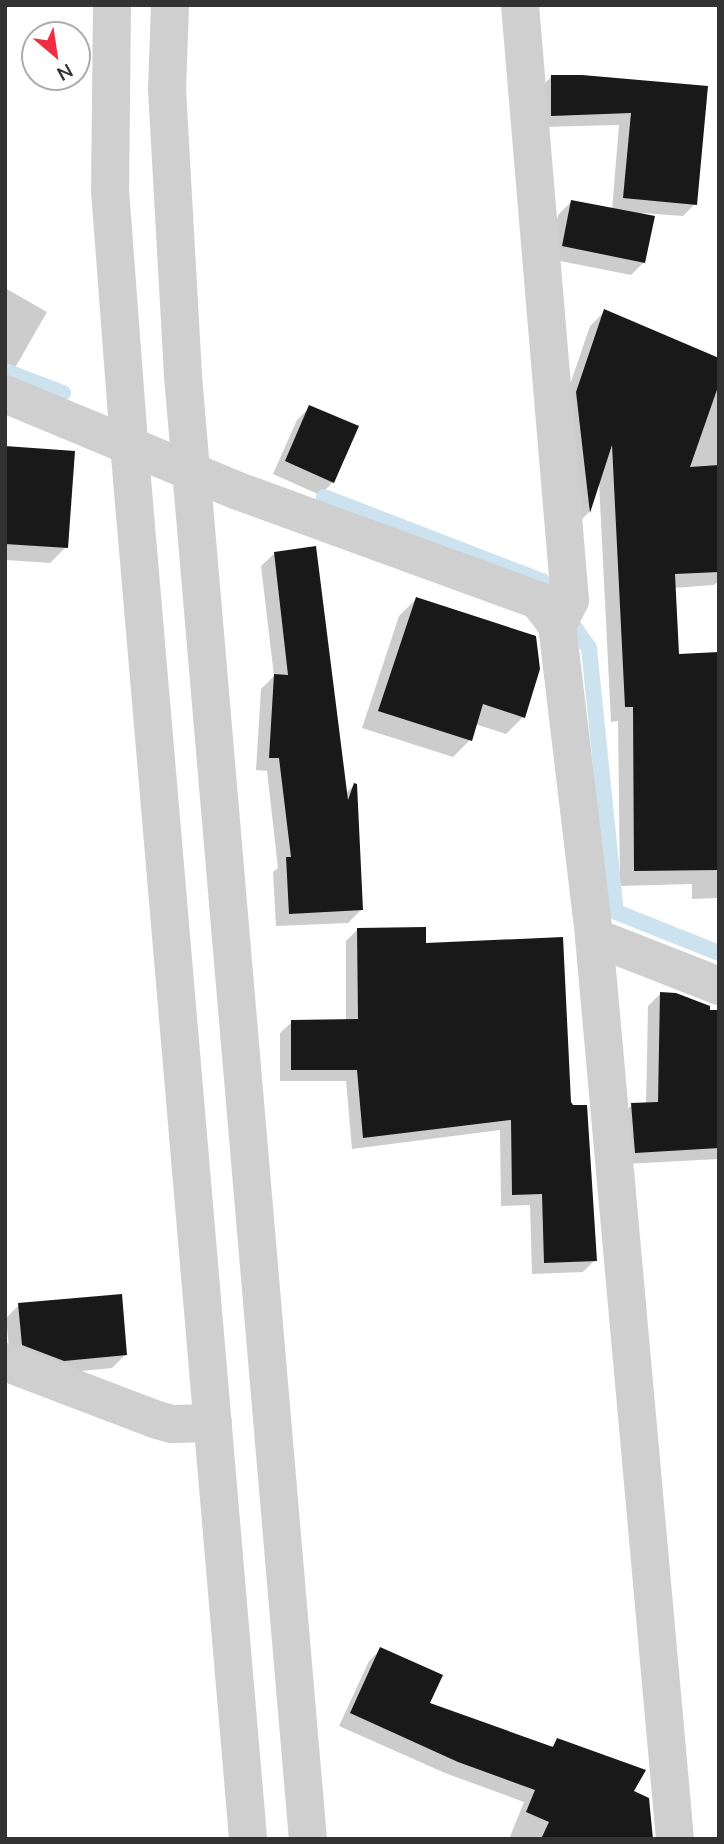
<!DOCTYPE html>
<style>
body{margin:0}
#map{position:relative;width:724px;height:1844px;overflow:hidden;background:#fff;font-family:Mulish,sans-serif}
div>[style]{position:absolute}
.shadow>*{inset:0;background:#0003}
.stream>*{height:16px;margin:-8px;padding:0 8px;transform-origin:8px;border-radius:8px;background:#cce2ef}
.building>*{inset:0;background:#191919}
.minor>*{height:38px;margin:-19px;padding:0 19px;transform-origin:19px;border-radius:19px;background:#cfcfcf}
span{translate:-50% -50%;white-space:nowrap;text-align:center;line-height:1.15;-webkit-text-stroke:7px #fff;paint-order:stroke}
.frame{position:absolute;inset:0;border:7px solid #323232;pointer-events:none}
.north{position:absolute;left:21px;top:21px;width:70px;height:70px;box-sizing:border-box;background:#fff;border:2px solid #adadad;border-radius:50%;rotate:151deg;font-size:19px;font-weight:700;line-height:28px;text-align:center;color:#323232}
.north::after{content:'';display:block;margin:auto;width:24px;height:32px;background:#ef2e42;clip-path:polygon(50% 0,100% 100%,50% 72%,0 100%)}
</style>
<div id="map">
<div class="shadow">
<i style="clip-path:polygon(551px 77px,706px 87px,695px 204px,683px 216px,642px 213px,644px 262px,631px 275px,550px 259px,558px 215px,571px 202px,612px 210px,619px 125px,540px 127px,539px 89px)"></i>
<i style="clip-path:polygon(5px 288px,47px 312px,16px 366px,5px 377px)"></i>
<i style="clip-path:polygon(605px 311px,719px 387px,719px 581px,714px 585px,674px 588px,678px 656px,719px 654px,719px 898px,692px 899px,692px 884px,620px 886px,618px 721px,611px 722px,599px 482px,589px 512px,576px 525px,562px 408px,590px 326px)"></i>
<i style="clip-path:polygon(310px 407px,333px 482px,320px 495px,273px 474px,297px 420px)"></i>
<i style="clip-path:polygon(5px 448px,66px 547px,50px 563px,5px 560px)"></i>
<i style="clip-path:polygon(275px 553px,345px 794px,354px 785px,361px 910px,348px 923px,276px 926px,273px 872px,278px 868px,267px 771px,256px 770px,261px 689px,274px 676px,261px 566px)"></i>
<i style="clip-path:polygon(416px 599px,523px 717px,506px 734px,475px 724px,470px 740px,453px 757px,362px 728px,399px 616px)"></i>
<i style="clip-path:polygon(358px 929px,424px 945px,570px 1102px,595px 1260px,583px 1272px,532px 1274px,530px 1205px,501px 1206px,500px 1130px,352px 1149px,346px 1081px,280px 1081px,280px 1033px,292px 1022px,346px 1021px,346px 941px)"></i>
<i style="clip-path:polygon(660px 994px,708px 1012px,719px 1012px,719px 1159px,624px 1164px,620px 1117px,632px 1105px,646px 1105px,648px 1006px)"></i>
<i style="clip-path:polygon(19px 1305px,126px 1354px,112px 1368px,50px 1374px,10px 1358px,6px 1318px)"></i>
<i style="clip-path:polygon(381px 1649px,428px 1704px,550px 1748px,558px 1740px,632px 1792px,616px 1839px,509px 1839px,524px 1802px,445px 1773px,339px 1726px,369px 1661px)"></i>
</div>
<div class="stream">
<i style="left:5px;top:371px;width:62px;rotate:20.8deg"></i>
<i style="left:324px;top:497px;width:234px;rotate:21.1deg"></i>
<i style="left:542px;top:581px;width:82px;rotate:55deg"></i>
<i style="left:589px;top:648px;width:265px;rotate:84.2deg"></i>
<i style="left:616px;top:912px;width:111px;rotate:21.7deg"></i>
</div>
<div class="building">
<i style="clip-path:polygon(551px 75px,582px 75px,708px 86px,697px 205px,623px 198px,631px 113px,551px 116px)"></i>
<i style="clip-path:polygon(571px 200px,655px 216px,645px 263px,562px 246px)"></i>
<i style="clip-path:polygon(604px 309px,719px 358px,719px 384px,690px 467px,719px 465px,719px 572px,675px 574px,679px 654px,719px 652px,719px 870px,634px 871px,633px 707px,625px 707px,612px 445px,590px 513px,576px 392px)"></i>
<i style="clip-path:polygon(309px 405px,359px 426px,334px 483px,285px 461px)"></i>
<i style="clip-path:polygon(5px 446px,75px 451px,68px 548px,5px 544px)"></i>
<i style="clip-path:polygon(316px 546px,348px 800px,354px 783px,357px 784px,363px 910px,289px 914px,286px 857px,291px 857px,279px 758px,269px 758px,274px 674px,288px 675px,274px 552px)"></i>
<i style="clip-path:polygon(416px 597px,536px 636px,540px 669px,525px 718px,483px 704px,472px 741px,378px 711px)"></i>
<i style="clip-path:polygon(426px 927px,426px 943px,563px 937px,571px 1102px,573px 1105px,587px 1105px,597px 1261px,544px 1263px,542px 1194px,512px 1195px,511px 1120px,363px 1138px,357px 1070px,291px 1070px,291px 1020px,358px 1019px,357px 928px)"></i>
<i style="clip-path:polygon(660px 992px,676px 993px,710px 1006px,710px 1010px,719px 1010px,719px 1148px,635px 1153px,631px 1103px,658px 1102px)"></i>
<i style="clip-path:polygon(122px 1294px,127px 1355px,64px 1361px,22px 1345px,18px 1303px)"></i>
<i style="clip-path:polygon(380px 1647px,443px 1675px,430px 1703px,553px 1747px,557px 1738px,646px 1770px,634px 1791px,649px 1798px,653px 1839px,541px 1839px,549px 1822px,526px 1812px,535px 1790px,458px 1762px,350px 1713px)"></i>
</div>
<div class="minor">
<i style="left:112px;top:5px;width:185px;rotate:90.6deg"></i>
<i style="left:110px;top:190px;width:255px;rotate:85.7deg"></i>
<i style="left:129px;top:444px;width:1400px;rotate:85.12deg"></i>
<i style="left:170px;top:5px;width:84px;rotate:92deg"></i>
<i style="left:167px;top:89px;width:287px;rotate:86.8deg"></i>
<i style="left:183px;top:376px;width:1468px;rotate:85.12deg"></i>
<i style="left:520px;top:5px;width:597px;rotate:85.2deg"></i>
<i style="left:570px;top:600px;width:28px;rotate:117deg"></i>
<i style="left:557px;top:625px;width:314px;rotate:83.2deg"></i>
<i style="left:594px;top:937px;width:906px;rotate:84.87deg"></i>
<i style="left:5px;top:394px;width:252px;rotate:22.6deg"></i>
<i style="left:238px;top:491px;width:319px;rotate:20deg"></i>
<i style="left:538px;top:600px;width:31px;rotate:53deg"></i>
<i style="left:594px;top:937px;width:134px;rotate:21.4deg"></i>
<i style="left:5px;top:1362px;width:160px;rotate:20.9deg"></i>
<i style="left:154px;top:1419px;width:19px;rotate:16deg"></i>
<i style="left:172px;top:1424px;width:41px;rotate:-1.4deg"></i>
</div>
<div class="frame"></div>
<div class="north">N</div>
</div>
